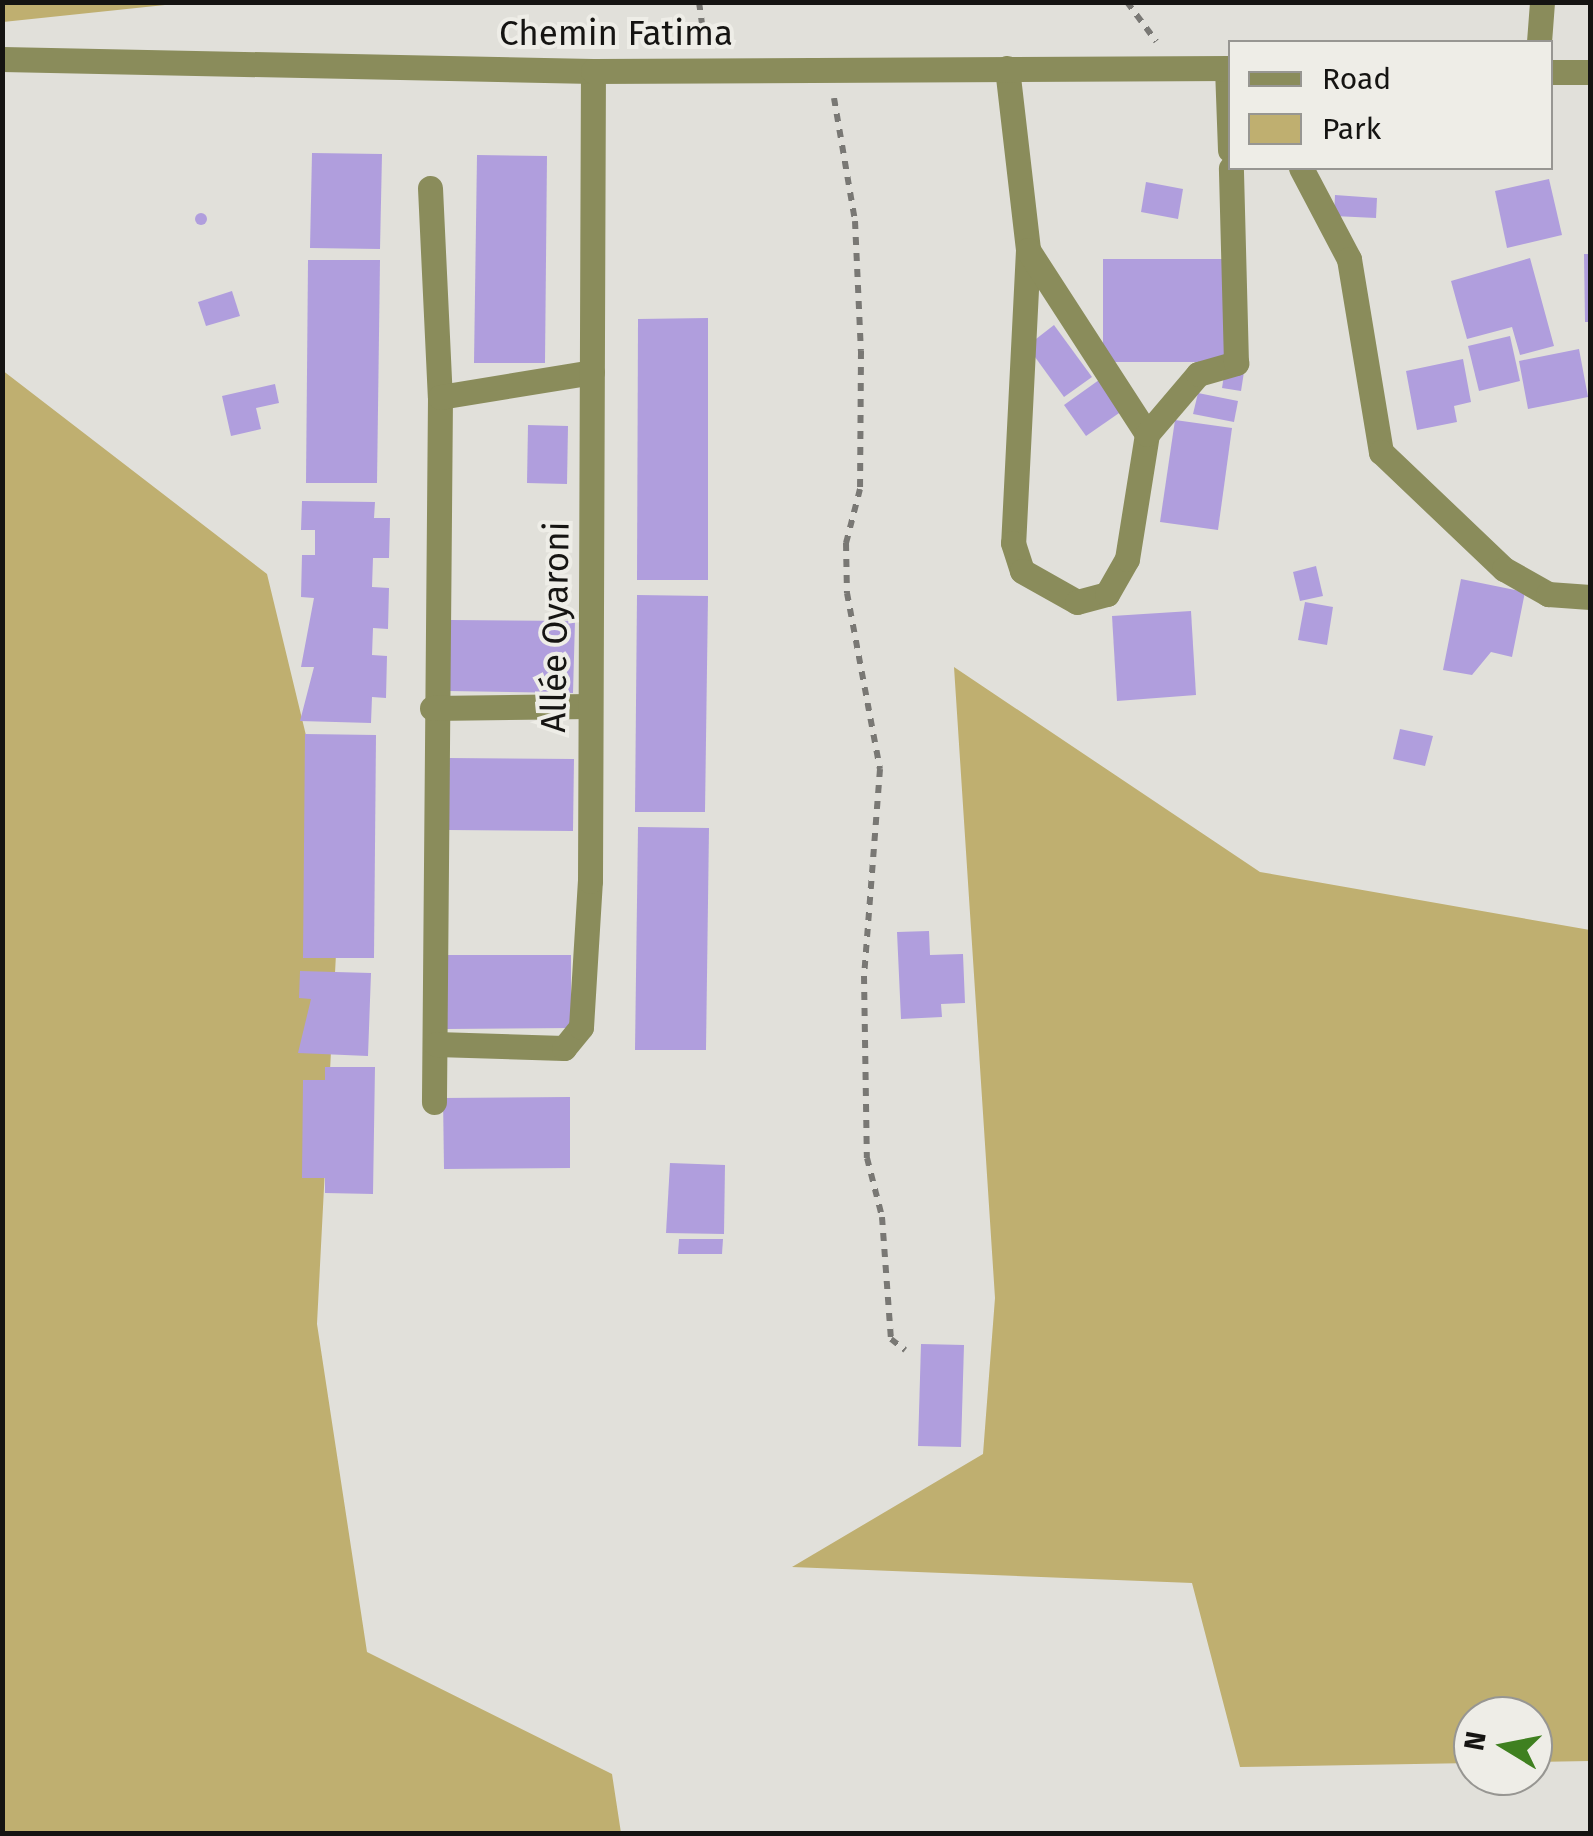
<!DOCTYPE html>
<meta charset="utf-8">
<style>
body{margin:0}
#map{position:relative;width:1593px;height:1836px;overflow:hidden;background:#e1e0da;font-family:"Fira Sans",sans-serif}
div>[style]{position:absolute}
.green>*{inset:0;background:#bfaf70}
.building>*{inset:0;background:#b09edd}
.round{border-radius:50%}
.path>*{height:6px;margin-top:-3px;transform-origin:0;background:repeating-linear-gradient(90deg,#797874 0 8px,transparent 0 16px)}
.minor>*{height:25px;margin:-12.5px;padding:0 12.5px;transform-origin:12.5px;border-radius:12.5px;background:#8a8c5b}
.tertiary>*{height:25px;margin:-12.5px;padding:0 12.5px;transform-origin:12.5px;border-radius:12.5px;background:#8a8c5b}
span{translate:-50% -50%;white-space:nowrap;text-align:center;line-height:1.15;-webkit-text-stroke:8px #eeede7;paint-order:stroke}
.street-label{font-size:35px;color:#151412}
.frame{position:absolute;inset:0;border:5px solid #151412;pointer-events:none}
.legend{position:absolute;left:1228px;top:40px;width:325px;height:130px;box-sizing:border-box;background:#eeede7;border:2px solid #979692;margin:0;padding:12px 18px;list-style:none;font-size:30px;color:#151412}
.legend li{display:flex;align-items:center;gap:20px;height:50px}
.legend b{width:50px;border:2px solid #979692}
.north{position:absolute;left:1453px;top:1696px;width:100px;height:100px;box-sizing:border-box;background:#eeede7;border:2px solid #979692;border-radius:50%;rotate:280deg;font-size:28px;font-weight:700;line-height:40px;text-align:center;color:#151412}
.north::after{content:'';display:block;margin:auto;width:35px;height:45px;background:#3f8020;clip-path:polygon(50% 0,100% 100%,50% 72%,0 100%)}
</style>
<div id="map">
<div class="green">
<i style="clip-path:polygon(3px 2px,184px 2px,184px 3px,3px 22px)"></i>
<i style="clip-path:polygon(2px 370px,267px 574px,340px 876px,317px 1324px,367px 1652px,612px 1774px,621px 1833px,3px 1833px)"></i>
<i style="clip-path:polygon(954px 667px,1260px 872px,1590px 930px,1590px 1761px,1533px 1762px,1533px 1716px,1473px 1716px,1473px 1763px,1240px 1767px,1192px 1583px,792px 1567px,983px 1454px,995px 1298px)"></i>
</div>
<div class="building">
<i style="clip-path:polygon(312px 153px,382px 154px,380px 249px,310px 248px)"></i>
<i style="clip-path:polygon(477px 155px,547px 156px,545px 363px,474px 363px)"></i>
<i style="clip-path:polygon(1549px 179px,1562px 235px,1507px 248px,1495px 191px)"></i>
<i style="clip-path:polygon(1146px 182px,1183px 189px,1178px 219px,1141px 212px)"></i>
<i style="clip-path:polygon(1335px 195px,1377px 198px,1376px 218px,1334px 216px)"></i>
<i class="round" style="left:195px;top:213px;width:12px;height:12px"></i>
<i style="clip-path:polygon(1584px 254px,1590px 254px,1590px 322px,1585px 322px)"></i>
<i style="clip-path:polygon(1530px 258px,1554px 346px,1520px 355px,1512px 327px,1467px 339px,1451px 281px)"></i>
<i style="clip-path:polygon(1103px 259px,1228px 259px,1227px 362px,1103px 362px)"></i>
<i style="clip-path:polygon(308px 260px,380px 260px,377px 483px,306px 483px)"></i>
<i style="clip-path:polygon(232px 291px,240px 316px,206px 326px,198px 302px)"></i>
<i style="clip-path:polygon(708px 318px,708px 580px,637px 580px,638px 319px)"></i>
<i style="clip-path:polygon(1054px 325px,1092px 377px,1064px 397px,1027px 346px)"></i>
<i style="clip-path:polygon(1510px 336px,1520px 381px,1479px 391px,1468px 346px)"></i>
<i style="clip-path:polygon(1579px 349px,1588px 397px,1528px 409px,1519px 361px)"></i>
<i style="clip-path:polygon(1463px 359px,1471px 402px,1454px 406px,1457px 422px,1417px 430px,1406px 371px)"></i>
<i style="clip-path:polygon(1225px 369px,1244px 372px,1241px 391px,1222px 388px)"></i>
<i style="clip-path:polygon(1099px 380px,1122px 411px,1086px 436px,1064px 405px)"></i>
<i style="clip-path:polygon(275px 384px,279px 403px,256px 408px,261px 429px,231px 436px,222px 396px)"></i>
<i style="clip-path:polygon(1198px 393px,1238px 401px,1234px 422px,1193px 414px)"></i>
<i style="clip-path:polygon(1175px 420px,1232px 428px,1218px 530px,1160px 522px)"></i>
<i style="clip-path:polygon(528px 425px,568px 426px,567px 484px,527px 483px)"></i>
<i style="clip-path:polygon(302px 501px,375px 502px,374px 518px,390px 518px,389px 558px,373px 558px,372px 587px,389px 588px,388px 629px,373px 628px,372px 655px,387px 656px,386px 698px,372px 697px,371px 723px,300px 721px,314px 667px,301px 667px,314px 598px,301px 597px,302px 555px,315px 555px,315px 530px,301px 530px)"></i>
<i style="clip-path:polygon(1316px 566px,1323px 596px,1300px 601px,1293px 572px)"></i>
<i style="clip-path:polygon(1461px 579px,1525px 592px,1512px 657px,1491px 652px,1472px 675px,1443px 670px)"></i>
<i style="clip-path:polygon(637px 595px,708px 596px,705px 812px,635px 812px)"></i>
<i style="clip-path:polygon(1305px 602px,1333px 607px,1327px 645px,1298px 640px)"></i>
<i style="clip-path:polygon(1191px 611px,1196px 695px,1117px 701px,1112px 616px)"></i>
<i style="clip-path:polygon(450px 620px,575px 621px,573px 693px,449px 691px)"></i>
<i style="clip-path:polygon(1400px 729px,1433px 736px,1425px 766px,1393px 759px)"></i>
<i style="clip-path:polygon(305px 734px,376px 735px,374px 958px,303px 958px)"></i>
<i style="clip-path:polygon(448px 758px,574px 759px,573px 831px,448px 830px)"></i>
<i style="clip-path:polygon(638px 827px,709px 828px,706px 1050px,635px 1050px)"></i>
<i style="clip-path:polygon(929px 931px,930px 955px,963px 954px,965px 1003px,941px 1004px,942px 1017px,901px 1019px,897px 932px)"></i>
<i style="clip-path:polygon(446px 955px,571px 955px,571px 1028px,446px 1029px)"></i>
<i style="clip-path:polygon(300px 971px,371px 973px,368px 1056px,298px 1053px,311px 999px,299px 998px)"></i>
<i style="clip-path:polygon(325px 1067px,375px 1067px,373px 1194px,325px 1193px,325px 1178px,302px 1178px,303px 1080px,325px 1080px)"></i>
<i style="clip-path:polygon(570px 1097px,570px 1168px,444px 1169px,443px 1098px)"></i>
<i style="clip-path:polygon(670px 1163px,725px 1165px,724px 1234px,666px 1233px)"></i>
<i style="clip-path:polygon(679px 1239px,723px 1239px,722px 1254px,678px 1254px)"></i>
<i style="clip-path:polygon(921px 1344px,964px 1345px,961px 1447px,918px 1446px)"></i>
</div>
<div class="path">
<i style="left:699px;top:2px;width:44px;rotate:82.2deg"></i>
<i style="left:1127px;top:2px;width:49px;rotate:53.4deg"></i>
<i style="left:834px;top:98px;width:125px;rotate:80.3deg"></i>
<i style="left:855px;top:221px;width:130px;rotate:87.4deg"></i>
<i style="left:861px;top:351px;width:138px;rotate:90.4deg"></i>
<i style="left:860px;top:489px;width:56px;rotate:104.5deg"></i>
<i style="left:846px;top:543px;width:50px;rotate:88.9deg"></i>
<i style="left:847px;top:593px;width:179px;rotate:79.4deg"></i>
<i style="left:880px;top:769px;width:208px;rotate:94.4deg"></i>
<i style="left:864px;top:976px;width:182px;rotate:89.1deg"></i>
<i style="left:867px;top:1158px;width:61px;rotate:75.7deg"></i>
<i style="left:882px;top:1217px;width:122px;rotate:85.8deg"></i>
<i style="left:891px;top:1339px;width:18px;rotate:38deg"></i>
</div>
<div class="minor">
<i style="left:1539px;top:42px;width:40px;rotate:-85.7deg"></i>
<i style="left:1007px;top:68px;width:183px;rotate:83.4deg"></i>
<i style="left:1028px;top:250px;width:293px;rotate:92.9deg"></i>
<i style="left:1013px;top:543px;width:29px;rotate:72deg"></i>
<i style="left:1022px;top:571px;width:63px;rotate:29.4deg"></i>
<i style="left:1077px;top:602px;width:31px;rotate:-15deg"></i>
<i style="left:1107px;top:594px;width:40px;rotate:-60.3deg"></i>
<i style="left:1127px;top:559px;width:127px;rotate:-80.9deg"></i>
<i style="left:1147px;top:434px;width:219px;rotate:-122.9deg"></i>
<i style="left:1227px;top:68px;width:82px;rotate:87.9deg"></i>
<i style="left:1301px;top:168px;width:103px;rotate:62.2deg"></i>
<i style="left:1349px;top:259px;width:196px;rotate:80.6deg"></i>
<i style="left:1381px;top:452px;width:170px;rotate:43.6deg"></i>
<i style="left:1504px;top:569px;width:51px;rotate:29.6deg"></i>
<i style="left:1548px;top:594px;width:42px;rotate:4.1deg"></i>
<i style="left:430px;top:188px;width:209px;rotate:87.3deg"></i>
<i style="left:440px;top:397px;width:705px;rotate:90.49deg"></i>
<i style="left:440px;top:397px;width:154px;rotate:-9.3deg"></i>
<i style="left:1147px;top:434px;width:79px;rotate:-49.6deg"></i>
<i style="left:1198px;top:374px;width:40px;rotate:-16deg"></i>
<i style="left:1236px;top:363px;width:195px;rotate:-91.5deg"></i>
<i style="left:432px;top:708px;width:158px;rotate:-0.7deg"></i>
<i style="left:436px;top:1044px;width:128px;rotate:1.8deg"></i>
<i style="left:564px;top:1048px;width:27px;rotate:-51deg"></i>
<i style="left:581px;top:1027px;width:146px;rotate:-86.5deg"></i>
<i style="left:590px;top:881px;width:810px;rotate:-89.79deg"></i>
</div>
<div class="tertiary">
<i style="left:2px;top:59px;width:591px;rotate:1.16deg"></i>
<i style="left:593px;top:71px;width:637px;rotate:-0.27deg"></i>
<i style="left:1550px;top:72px;width:40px"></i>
</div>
<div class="street-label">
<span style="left:616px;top:33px">Chemin Fatima</span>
<span style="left:555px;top:627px;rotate:-89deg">Allée Oyaroni</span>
</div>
<div class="frame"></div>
<ul class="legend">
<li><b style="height:12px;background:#8a8c5b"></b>Road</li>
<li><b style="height:28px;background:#bfaf70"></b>Park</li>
</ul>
<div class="north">N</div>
</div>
